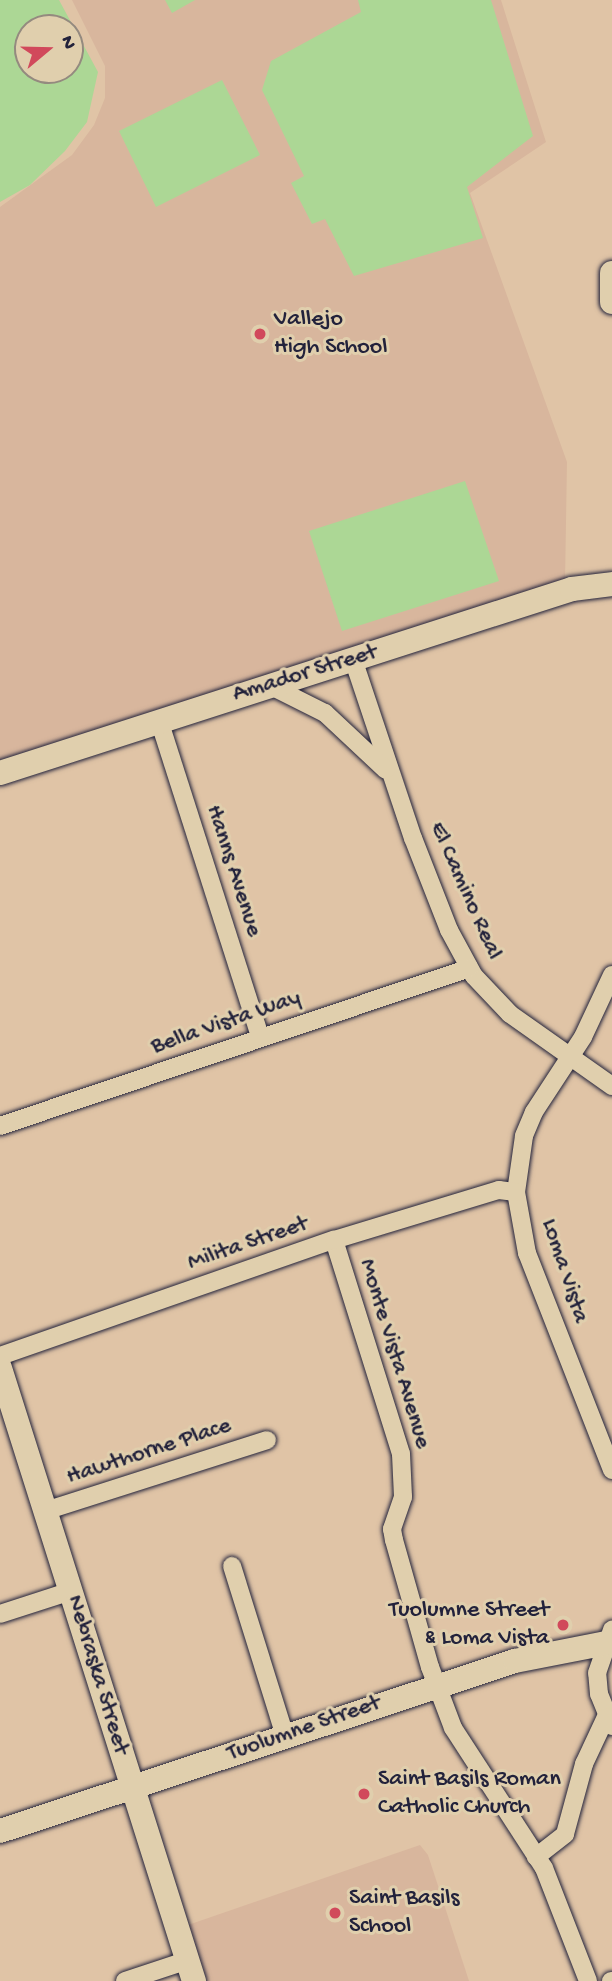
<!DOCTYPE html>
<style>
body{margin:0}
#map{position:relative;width:612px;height:1981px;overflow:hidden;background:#e0c4a6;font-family:"Gochi Hand",sans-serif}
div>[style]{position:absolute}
.built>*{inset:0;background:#d8b69d}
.green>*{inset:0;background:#acd795}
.roads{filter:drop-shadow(0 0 2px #22223b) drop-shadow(0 0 2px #22223b)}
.street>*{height:18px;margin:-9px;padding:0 9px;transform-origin:9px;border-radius:9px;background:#e0cfad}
.secondary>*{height:24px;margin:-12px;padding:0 12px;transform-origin:12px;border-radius:12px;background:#e0cfad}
.dots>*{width:19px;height:19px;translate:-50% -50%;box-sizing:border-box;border:4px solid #e0cfad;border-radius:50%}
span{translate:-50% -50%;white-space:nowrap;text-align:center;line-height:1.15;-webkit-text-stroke:6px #e0cfad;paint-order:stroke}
.poi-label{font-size:24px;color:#22223b}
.left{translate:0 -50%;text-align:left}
.right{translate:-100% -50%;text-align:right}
.street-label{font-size:24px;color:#22223b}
.north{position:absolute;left:14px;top:14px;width:70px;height:70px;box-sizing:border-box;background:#e0cfad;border:2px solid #948a7f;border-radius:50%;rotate:71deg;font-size:19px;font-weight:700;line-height:28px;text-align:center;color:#22223b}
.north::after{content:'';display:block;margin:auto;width:24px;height:32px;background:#d1495b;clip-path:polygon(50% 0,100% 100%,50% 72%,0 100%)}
</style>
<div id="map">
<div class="built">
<i style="clip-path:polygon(72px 0,501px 0,546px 142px,470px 193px,567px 462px,565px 583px,0 762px,0 207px,72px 155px,94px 125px,105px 98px,105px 66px)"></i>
<i style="clip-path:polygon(420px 1845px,428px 1855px,469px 1981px,207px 1981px,188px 1925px)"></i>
</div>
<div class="green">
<i style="clip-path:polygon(evenodd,0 0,59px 0,98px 72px,87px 122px,65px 151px,30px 185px,0 202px,0 0,28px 28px,70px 28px,70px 70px,28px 70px,28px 28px)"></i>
<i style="clip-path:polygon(165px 0,195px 0,172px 13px)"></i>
<i style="clip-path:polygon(358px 0,491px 0,533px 136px,467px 187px,483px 238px,354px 276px,325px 219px,312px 224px,291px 183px,304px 176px,262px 90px,271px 61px,361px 12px)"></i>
<i style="clip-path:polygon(222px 80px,260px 155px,156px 207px,119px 131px)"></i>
<i style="clip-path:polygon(465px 481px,499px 581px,342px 631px,309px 531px)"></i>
</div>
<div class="roads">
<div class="street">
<i style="left:353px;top:659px;width:189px;rotate:71.5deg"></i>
<i style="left:413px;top:838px;width:99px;rotate:68.6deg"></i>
<i style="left:449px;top:930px;width:52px;rotate:61.5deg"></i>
<i style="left:474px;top:976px;width:52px;rotate:46.5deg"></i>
<i style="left:510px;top:1014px;width:125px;rotate:35.2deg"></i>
<i style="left:269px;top:685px;width:63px;rotate:26.6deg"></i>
<i style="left:325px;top:713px;width:83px;rotate:43.1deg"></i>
<i style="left:159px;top:720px;width:332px;rotate:72.3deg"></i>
<i style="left:612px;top:975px;width:68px;rotate:115.1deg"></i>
<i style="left:583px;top:1037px;width:90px;rotate:123.2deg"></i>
<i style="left:534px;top:1112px;width:26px;rotate:113deg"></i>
<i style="left:524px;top:1136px;width:57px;rotate:98.1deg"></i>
<i style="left:516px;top:1192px;width:62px;rotate:79.8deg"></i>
<i style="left:527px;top:1253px;width:233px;rotate:68.6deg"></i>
<i style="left:0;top:1126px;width:495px;rotate:-18.6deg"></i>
<i style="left:334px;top:1240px;width:224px;rotate:72.6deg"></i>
<i style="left:401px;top:1454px;width:43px;rotate:87.3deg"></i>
<i style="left:403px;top:1497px;width:34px;rotate:109deg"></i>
<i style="left:392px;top:1529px;width:11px;rotate:80deg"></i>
<i style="left:394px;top:1540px;width:132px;rotate:74.2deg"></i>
<i style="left:430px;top:1667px;width:65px;rotate:69.3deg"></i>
<i style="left:453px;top:1728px;width:167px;rotate:57deg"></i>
<i style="left:544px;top:1868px;width:121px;rotate:68.7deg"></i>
<i style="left:0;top:1356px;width:354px;rotate:-19.2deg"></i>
<i style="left:334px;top:1240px;width:172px;rotate:-16.9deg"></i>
<i style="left:499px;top:1190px;width:17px;rotate:7deg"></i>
<i style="left:45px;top:1511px;width:233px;rotate:-17.7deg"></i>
<i style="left:232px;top:1566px;width:178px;rotate:72.7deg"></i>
<i style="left:0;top:1614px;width:75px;rotate:-17.9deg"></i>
<i style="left:612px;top:1726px;width:35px;rotate:-112deg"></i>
<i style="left:599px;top:1694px;width:21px;rotate:-95deg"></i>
<i style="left:597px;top:1673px;width:46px;rotate:-70.8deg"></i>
<i style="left:536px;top:1857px;width:37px;rotate:-38deg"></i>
<i style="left:565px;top:1834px;width:73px;rotate:-74.8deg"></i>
<i style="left:584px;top:1764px;width:52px;rotate:-64.9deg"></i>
<i style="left:125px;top:1981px;width:66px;rotate:-18.4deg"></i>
<i style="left:611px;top:1981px;width:1px"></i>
</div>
<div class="secondary">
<i style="left:612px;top:273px;width:29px;rotate:90deg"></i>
<i style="left:0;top:773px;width:601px;rotate:-17.83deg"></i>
<i style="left:572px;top:589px;width:40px;rotate:-7.1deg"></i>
<i style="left:0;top:1368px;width:643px;rotate:72.44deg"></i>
<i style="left:0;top:1831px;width:542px;rotate:-18.27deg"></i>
<i style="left:515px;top:1661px;width:99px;rotate:-11.1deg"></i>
</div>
</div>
<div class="dots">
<i style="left:260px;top:334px;background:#d1495b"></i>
<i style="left:563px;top:1625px;background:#d1495b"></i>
<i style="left:364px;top:1794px;background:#d1495b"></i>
<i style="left:335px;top:1913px;background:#d1495b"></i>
</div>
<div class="poi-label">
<span class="left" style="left:274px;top:334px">Vallejo<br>High School</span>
<span class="right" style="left:549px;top:1625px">Tuolumne Street<br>&amp; Loma Vista</span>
<span class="left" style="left:378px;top:1794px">Saint Basils Roman<br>Catholic Church</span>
<span class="left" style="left:349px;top:1913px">Saint Basils<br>School</span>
</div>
<div class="street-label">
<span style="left:305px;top:674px;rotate:-17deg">Amador Street</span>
<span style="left:233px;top:871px;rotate:72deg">Hanns Avenue</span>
<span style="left:465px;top:891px;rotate:66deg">El Camino Real</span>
<span style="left:226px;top:1023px;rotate:-19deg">Bella Vista Way</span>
<span style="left:248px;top:1244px;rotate:-19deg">Milita Street</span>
<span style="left:564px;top:1271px;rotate:72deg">Loma Vista</span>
<span style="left:394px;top:1354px;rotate:73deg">Monte Vista Avenue</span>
<span style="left:149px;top:1452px;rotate:-18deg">Hawthorne Place</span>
<span style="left:97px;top:1675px;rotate:73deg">Nebraska Street</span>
<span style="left:304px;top:1729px;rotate:-19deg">Tuolumne Street</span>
</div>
<div class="north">N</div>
</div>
